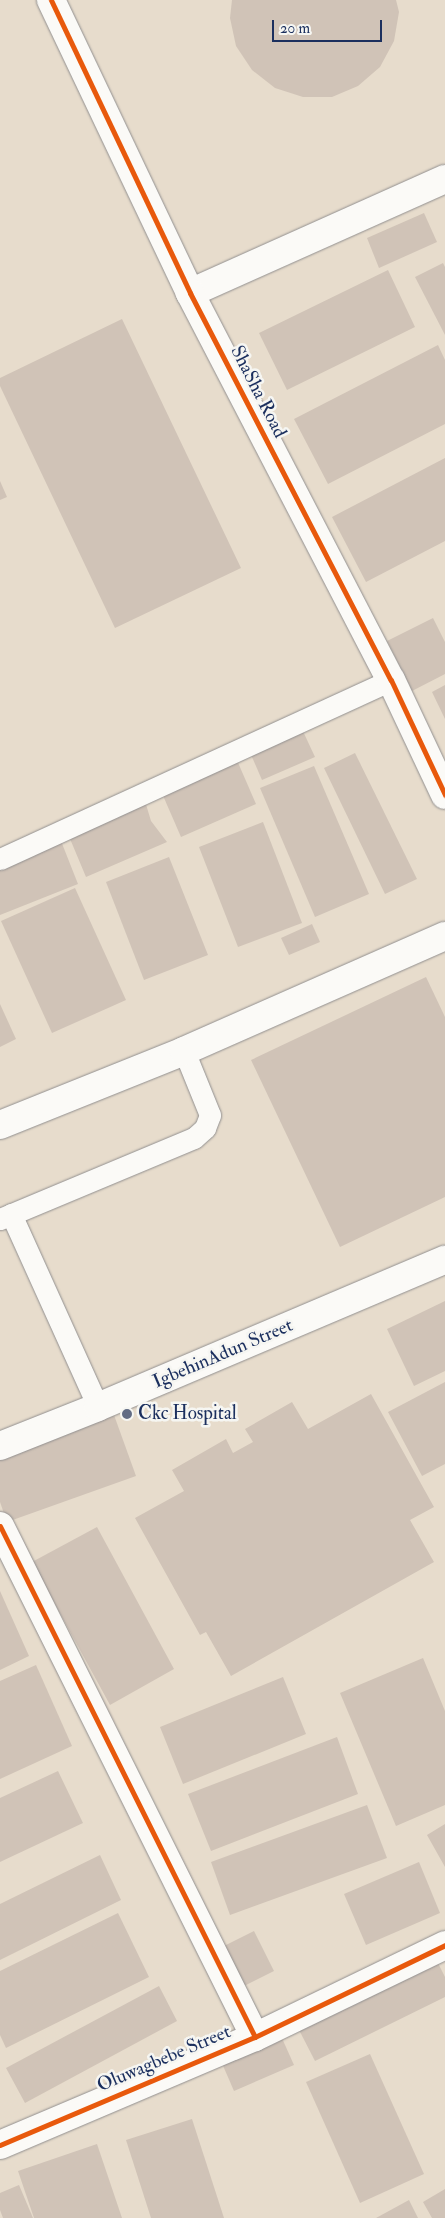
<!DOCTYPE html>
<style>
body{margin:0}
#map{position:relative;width:445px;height:2218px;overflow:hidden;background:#e7dccc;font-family:"IM FELL Double Pica",serif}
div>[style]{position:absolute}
.building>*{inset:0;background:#d0c3b7}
.roads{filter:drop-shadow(0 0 1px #918f8f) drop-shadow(0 0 1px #918f8f)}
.service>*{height:21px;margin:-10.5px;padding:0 10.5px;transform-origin:10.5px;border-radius:10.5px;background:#fbfaf7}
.minor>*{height:28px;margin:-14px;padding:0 14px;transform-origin:14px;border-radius:14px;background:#fbfaf7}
.tertiary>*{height:28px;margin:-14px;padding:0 14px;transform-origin:14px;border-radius:14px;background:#fbfaf7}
.cycleway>*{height:5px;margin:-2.5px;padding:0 2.5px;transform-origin:2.5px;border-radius:2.5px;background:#e8590c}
.dots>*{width:14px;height:14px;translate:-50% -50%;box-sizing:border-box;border:2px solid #f6f6f2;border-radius:50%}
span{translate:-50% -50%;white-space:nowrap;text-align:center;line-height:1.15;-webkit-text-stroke:5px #f6f6f2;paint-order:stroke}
.street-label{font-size:19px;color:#1b2f5e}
.poi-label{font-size:19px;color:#1b2f5e}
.left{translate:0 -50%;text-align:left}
.scale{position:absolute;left:272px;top:20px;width:110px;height:22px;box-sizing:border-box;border:2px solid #1b2f5e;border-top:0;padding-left:6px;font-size:15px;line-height:18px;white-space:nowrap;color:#1b2f5e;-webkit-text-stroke:4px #f6f6f2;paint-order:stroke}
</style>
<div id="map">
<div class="building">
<i style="clip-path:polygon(232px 0,396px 0,399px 12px,394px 41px,380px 67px,358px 86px,332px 97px,303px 97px,275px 88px,252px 70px,236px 46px,230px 18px)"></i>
<i style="clip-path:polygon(424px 213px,437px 242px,379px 268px,367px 238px)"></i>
<i style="clip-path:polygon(443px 263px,445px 267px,445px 335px,415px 277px)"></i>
<i style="clip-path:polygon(388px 270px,415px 327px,287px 390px,259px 333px)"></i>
<i style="clip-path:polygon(122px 319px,241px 568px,115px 628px,0 386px,0 378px)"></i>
<i style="clip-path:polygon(438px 345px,445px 360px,445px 424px,328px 484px,294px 419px)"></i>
<i style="clip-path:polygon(445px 458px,445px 541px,366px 582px,332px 517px)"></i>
<i style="clip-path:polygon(0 481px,7px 497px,0 500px)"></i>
<i style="clip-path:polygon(433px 618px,445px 642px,445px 674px,412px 691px,387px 641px)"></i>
<i style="clip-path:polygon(445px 685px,445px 719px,432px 692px)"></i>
<i style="clip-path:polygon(301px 727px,315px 757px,262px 780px,249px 750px)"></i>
<i style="clip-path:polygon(355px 753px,417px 879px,385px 894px,324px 768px)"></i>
<i style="clip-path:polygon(236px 758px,256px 804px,181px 837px,161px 791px)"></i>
<i style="clip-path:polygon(314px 766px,369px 894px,315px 917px,260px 788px)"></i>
<i style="clip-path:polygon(145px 801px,151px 821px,167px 842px,86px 877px,68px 834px)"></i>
<i style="clip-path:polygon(263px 822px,302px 923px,238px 947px,199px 847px)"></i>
<i style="clip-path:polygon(61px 841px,78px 884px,0 915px,0 865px)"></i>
<i style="clip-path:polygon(169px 857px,208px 955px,144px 980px,106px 882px)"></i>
<i style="clip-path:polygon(75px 888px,126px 1000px,52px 1033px,1px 921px)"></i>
<i style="clip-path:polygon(312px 924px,320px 942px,289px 955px,281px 938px)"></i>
<i style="clip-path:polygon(426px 977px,445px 1017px,445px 1197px,340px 1247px,251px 1060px)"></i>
<i style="clip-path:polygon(0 1004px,16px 1039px,0 1047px)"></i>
<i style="clip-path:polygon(445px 1301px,445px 1371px,414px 1386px,387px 1329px)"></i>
<i style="clip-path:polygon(445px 1382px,445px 1464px,422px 1476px,388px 1412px)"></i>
<i style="clip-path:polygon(371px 1394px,434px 1507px,410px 1520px,434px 1562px,231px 1676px,206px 1632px,200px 1635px,135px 1518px,184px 1491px,172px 1470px,226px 1439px,233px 1453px,253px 1442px,245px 1429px,292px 1402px,308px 1429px)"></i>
<i style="clip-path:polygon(114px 1415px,136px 1476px,7px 1522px,0 1502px,0 1455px)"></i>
<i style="clip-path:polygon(97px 1527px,174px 1669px,110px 1705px,32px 1562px)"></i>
<i style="clip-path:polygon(0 1591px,29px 1656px,0 1670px)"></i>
<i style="clip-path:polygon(423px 1658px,445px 1711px,445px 1805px,396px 1826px,340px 1693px)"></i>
<i style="clip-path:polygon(36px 1665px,72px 1746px,0 1779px,0 1681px)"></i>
<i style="clip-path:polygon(283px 1677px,306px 1734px,183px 1784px,160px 1727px)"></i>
<i style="clip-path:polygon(337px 1737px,358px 1794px,211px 1851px,188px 1794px)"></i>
<i style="clip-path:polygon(58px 1771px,83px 1823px,0 1862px,0 1798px)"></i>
<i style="clip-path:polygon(367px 1805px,387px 1858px,230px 1915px,211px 1862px)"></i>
<i style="clip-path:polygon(445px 1824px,445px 1867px,427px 1835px)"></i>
<i style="clip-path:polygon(100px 1855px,121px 1900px,0 1960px,0 1904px)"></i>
<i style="clip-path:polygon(419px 1862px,440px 1913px,366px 1945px,344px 1894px)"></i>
<i style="clip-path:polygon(118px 1913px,149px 1977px,6px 2048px,0 2035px,0 1971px)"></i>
<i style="clip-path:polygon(254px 1931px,274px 1971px,240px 1988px,220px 1948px)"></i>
<i style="clip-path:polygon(435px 1957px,445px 1977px,445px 1997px,315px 2061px,297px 2026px)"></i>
<i style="clip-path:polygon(159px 1986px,177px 2021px,25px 2103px,6px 2068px)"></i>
<i style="clip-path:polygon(281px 2036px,294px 2065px,234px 2091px,221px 2061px)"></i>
<i style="clip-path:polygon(370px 2054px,424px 2174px,360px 2203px,306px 2082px)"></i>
<i style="clip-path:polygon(192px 2119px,224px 2218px,151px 2218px,126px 2140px)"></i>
<i style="clip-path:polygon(97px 2144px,122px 2218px,34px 2218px,18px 2171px)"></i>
<i style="clip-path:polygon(19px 2185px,33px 2218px,3px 2218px,0 2210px,0 2193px)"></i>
<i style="clip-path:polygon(445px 2189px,445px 2218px,432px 2218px,423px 2202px)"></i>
<i style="clip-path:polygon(409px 2200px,418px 2218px,376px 2218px)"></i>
</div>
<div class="roads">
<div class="service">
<i style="left:0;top:859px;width:430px;rotate:-24.6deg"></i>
<i style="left:11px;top:1214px;width:212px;rotate:65.7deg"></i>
<i style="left:0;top:1219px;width:210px;rotate:-22.7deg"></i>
<i style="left:194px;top:1138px;width:15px;rotate:-42deg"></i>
<i style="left:205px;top:1128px;width:14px;rotate:-69deg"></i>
<i style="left:210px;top:1115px;width:69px;rotate:-112.1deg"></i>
</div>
<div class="minor">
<i style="left:190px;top:293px;width:279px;rotate:-24.1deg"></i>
<i style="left:0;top:1125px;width:198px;rotate:-21.9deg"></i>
<i style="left:184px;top:1051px;width:285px;rotate:-23.8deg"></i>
<i style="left:0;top:1446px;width:105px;rotate:-21.7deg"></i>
<i style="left:98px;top:1407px;width:377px;rotate:-23deg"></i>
<i style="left:0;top:1526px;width:571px;rotate:63.48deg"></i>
<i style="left:0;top:2145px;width:277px;rotate:-23deg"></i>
<i style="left:255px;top:2037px;width:211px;rotate:-25.8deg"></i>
</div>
<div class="tertiary">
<i style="left:51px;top:0;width:324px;rotate:64.6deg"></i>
<i style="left:190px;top:293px;width:436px;rotate:62.6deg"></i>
<i style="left:391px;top:680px;width:127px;rotate:64.8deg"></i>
</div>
</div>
<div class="cycleway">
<i style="left:51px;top:0;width:324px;rotate:64.6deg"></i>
<i style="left:190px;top:293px;width:436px;rotate:62.6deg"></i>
<i style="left:391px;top:680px;width:127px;rotate:64.8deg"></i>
<i style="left:0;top:1526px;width:571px;rotate:63.48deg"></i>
<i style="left:0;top:2145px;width:277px;rotate:-23deg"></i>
<i style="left:255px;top:2037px;width:211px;rotate:-25.8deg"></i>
</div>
<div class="dots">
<i style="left:127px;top:1414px;background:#626c84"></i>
</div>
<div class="street-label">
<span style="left:258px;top:392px;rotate:63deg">ShaSha Road</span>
<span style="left:223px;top:1354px;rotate:-23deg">IgbehinAdun Street</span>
<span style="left:164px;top:2059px;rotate:-23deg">Oluwagbebe Street</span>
</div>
<div class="poi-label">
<span class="left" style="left:138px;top:1414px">Ckc Hospital</span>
</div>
<div class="scale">20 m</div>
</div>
